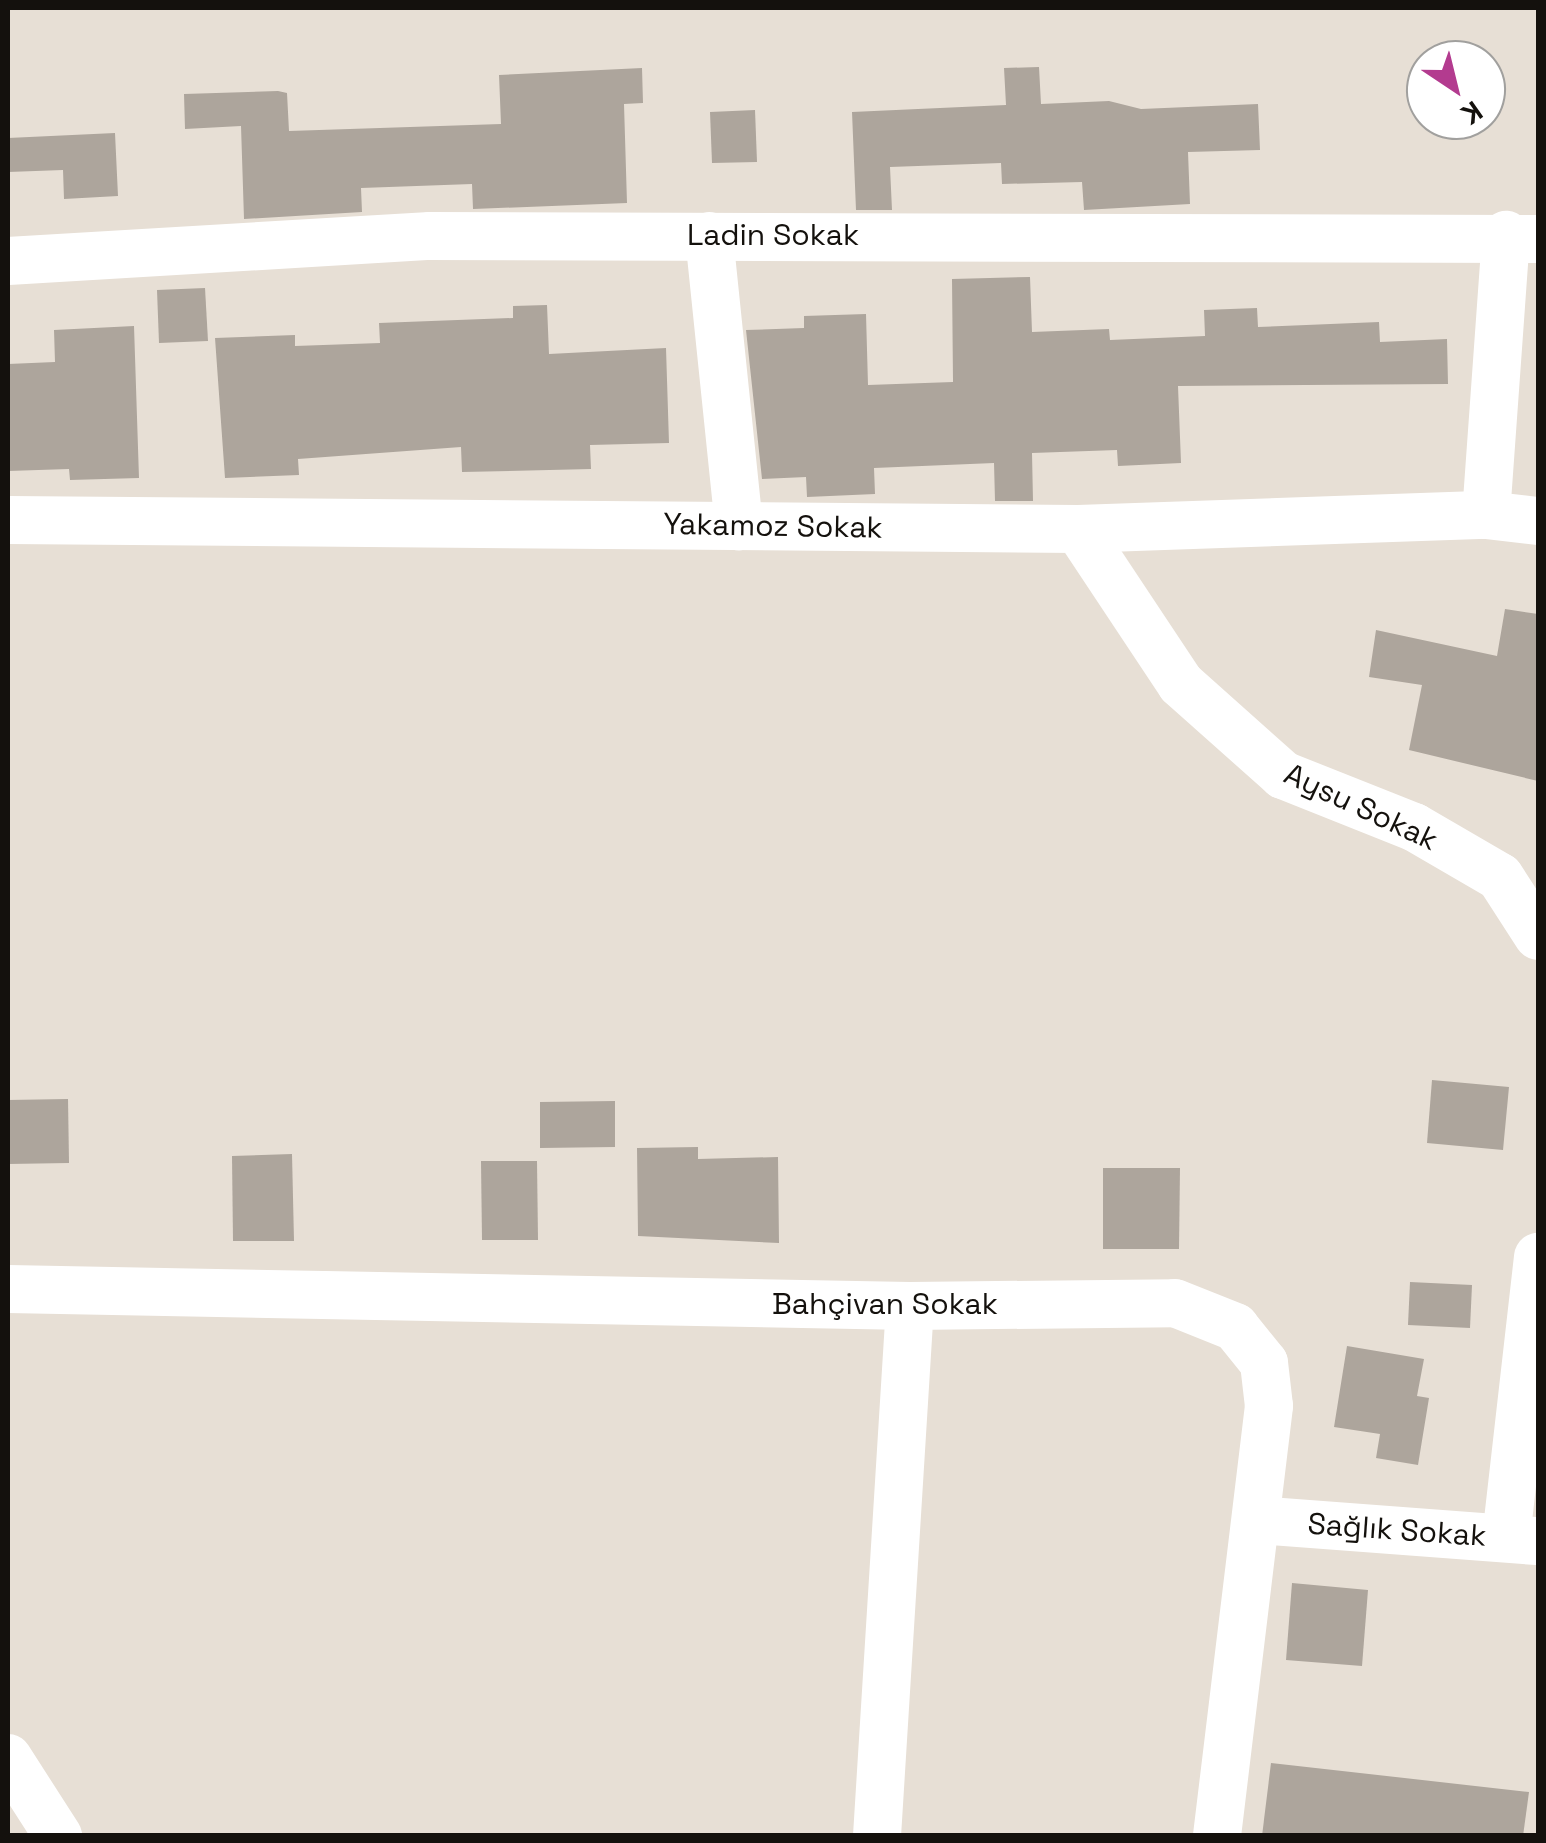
<!DOCTYPE html>
<meta charset="utf-8">
<style>
body{margin:0}
#map{position:relative;width:1546px;height:1843px;overflow:hidden;background:#e7dfd5;font-family:"Space Grotesk",sans-serif}
div>[style]{position:absolute}
.building>*{inset:0;background:#ada59c}
.minor>*{height:48px;margin:-24px;padding:0 24px;transform-origin:24px;border-radius:24px;background:#fff}
span{translate:-50% -50%;white-space:nowrap;text-align:center;line-height:1.15;-webkit-text-stroke:8px #fff;paint-order:stroke}
.street-label{font-size:30px;color:#14110d}
.frame{position:absolute;inset:0;border:10px solid #14110d;pointer-events:none}
.north{position:absolute;left:1406px;top:40px;width:100px;height:100px;box-sizing:border-box;background:#fff;border:2px solid #a1a09e;border-radius:50%;rotate:145deg;font-size:28px;font-weight:700;line-height:40px;text-align:center;color:#14110d}
.north::after{content:'';display:block;margin:auto;width:35px;height:45px;background:#b33b8f;clip-path:polygon(50% 0,100% 100%,50% 72%,0 100%)}
</style>
<div id="map">
<div class="building">
<i style="clip-path:polygon(1039px 67px,1041px 104px,1109px 101px,1141px 109px,1258px 104px,1260px 150px,1188px 152px,1190px 204px,1084px 210px,1082px 182px,1002px 184px,1001px 163px,890px 167px,892px 210px,856px 210px,852px 112px,1006px 105px,1004px 68px)"></i>
<i style="clip-path:polygon(642px 68px,643px 103px,624px 104px,627px 203px,473px 209px,472px 184px,361px 188px,362px 212px,244px 219px,241px 126px,185px 129px,184px 94px,278px 91px,287px 93px,289px 131px,501px 124px,499px 75px)"></i>
<i style="clip-path:polygon(755px 110px,757px 162px,712px 163px,710px 112px)"></i>
<i style="clip-path:polygon(115px 133px,118px 196px,64px 199px,63px 170px,8px 172px,8px 138px)"></i>
<i style="clip-path:polygon(1030px 277px,1032px 332px,1109px 329px,1110px 340px,1205px 336px,1204px 310px,1257px 308px,1258px 327px,1379px 322px,1380px 342px,1447px 339px,1448px 384px,1178px 386px,1181px 463px,1118px 466px,1117px 450px,1032px 453px,1033px 501px,995px 501px,994px 463px,874px 468px,875px 494px,807px 497px,806px 477px,762px 479px,746px 330px,804px 328px,804px 316px,866px 314px,868px 385px,953px 382px,952px 279px)"></i>
<i style="clip-path:polygon(205px 288px,208px 341px,159px 343px,157px 290px)"></i>
<i style="clip-path:polygon(547px 305px,549px 354px,666px 348px,669px 443px,590px 445px,591px 469px,462px 472px,461px 447px,298px 459px,299px 475px,225px 478px,215px 338px,295px 335px,295px 346px,380px 343px,379px 323px,513px 318px,513px 306px)"></i>
<i style="clip-path:polygon(134px 326px,139px 478px,70px 480px,69px 469px,8px 471px,8px 364px,55px 362px,54px 330px)"></i>
<i style="clip-path:polygon(1505px 609px,1538px 614px,1538px 781px,1409px 750px,1422px 685px,1369px 677px,1376px 630px,1497px 656px)"></i>
<i style="clip-path:polygon(1432px 1080px,1509px 1087px,1503px 1150px,1427px 1143px)"></i>
<i style="clip-path:polygon(68px 1099px,69px 1163px,8px 1164px,8px 1100px)"></i>
<i style="clip-path:polygon(615px 1101px,615px 1147px,540px 1148px,540px 1102px)"></i>
<i style="clip-path:polygon(698px 1147px,698px 1159px,778px 1157px,779px 1243px,638px 1236px,637px 1148px)"></i>
<i style="clip-path:polygon(292px 1154px,294px 1241px,233px 1241px,232px 1156px)"></i>
<i style="clip-path:polygon(481px 1161px,537px 1161px,538px 1240px,482px 1240px)"></i>
<i style="clip-path:polygon(1103px 1168px,1180px 1168px,1179px 1249px,1103px 1249px)"></i>
<i style="clip-path:polygon(1410px 1282px,1472px 1285px,1470px 1328px,1408px 1325px)"></i>
<i style="clip-path:polygon(1347px 1346px,1424px 1359px,1417px 1396px,1429px 1398px,1418px 1465px,1376px 1458px,1380px 1434px,1334px 1427px)"></i>
<i style="clip-path:polygon(1292px 1583px,1368px 1590px,1362px 1666px,1286px 1660px)"></i>
<i style="clip-path:polygon(1271px 1763px,1529px 1792px,1523px 1836px,1262px 1836px)"></i>
</div>
<div class="minor">
<i style="left:709px;top:236px;width:292px;rotate:84.1deg"></i>
<i style="left:8px;top:261px;width:423px;rotate:-3.4deg"></i>
<i style="left:430px;top:236px;width:1108px;rotate:0.16deg"></i>
<i style="left:1486px;top:515px;width:281px;rotate:-85.9deg"></i>
<i style="left:8px;top:520px;width:1070px;rotate:0.48deg"></i>
<i style="left:1078px;top:529px;width:408px;rotate:-2deg"></i>
<i style="left:1486px;top:515px;width:52px;rotate:6.6deg"></i>
<i style="left:1078px;top:529px;width:186px;rotate:56.4deg"></i>
<i style="left:1181px;top:684px;width:137px;rotate:41.7deg"></i>
<i style="left:1283px;top:775px;width:141px;rotate:21.7deg"></i>
<i style="left:1414px;top:827px;width:99px;rotate:30.2deg"></i>
<i style="left:1500px;top:877px;width:70px;rotate:57.2deg"></i>
<i style="left:8px;top:1289px;width:902px;rotate:1.08deg"></i>
<i style="left:910px;top:1306px;width:265px;rotate:-0.6deg"></i>
<i style="left:1175px;top:1303px;width:65px;rotate:21.8deg"></i>
<i style="left:1235px;top:1327px;width:46px;rotate:51.1deg"></i>
<i style="left:1264px;top:1363px;width:43px;rotate:83.4deg"></i>
<i style="left:1269px;top:1406px;width:433px;rotate:96.9deg"></i>
<i style="left:1256px;top:1520px;width:282px;rotate:4.3deg"></i>
<i style="left:1506px;top:1538px;width:283px;rotate:-83.5deg"></i>
<i style="left:8px;top:1758px;width:93px;rotate:57.3deg"></i>
<i style="left:877px;top:1836px;width:531px;rotate:-86.44deg"></i>
</div>
<div class="street-label">
<span style="left:773px;top:235px">Ladin Sokak</span>
<span style="left:773px;top:526px;rotate:1deg">Yakamoz Sokak</span>
<span style="left:1361px;top:807px;rotate:25deg">Aysu Sokak</span>
<span style="left:885px;top:1304px">Bahçivan Sokak</span>
<span style="left:1397px;top:1530px;rotate:4deg">Sağlık Sokak</span>
</div>
<div class="frame"></div>
<div class="north">K</div>
</div>
